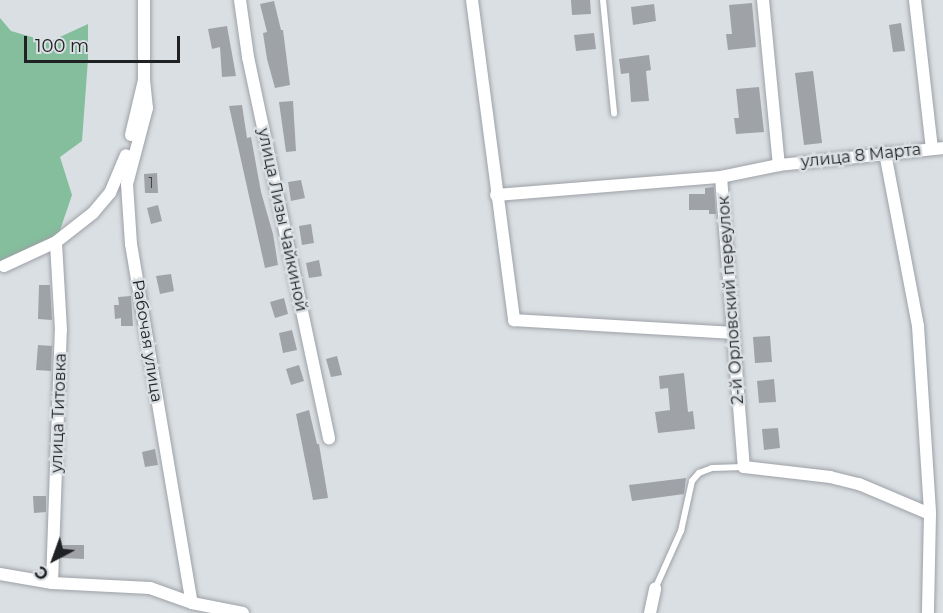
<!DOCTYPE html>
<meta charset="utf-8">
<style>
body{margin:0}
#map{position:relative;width:943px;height:613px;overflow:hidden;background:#dadfe3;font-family:Montserrat,sans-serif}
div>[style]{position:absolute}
.forest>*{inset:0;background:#84be9d}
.building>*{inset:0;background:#9fa3a8}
.roads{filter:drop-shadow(0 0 2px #9da1a6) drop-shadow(0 0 2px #9da1a6)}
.service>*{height:6px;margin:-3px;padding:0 3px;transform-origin:3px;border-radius:3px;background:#fff}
.minor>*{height:12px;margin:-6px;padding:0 6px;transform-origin:6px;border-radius:6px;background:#fff}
span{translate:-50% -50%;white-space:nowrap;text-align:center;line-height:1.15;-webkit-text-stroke:5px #dadfe3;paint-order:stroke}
.number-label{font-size:14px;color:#404244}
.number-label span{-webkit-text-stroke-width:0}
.street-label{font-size:16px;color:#202123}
.north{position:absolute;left:24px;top:529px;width:60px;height:60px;-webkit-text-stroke:4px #dadfe3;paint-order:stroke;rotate:221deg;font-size:16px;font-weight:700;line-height:24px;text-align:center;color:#202123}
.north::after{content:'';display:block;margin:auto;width:21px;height:27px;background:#202123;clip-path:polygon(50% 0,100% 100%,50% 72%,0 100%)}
.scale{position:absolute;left:24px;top:36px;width:156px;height:27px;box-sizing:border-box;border:3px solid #202123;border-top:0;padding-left:8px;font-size:18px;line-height:21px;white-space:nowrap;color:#202123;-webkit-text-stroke:4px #dadfe3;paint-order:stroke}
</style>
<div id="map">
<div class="forest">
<i style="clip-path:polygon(0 18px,11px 31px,49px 42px,88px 24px,88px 59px,82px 141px,60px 157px,72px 195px,56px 242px,0 266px)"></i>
</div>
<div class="building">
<i style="clip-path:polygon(571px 0,590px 0,591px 14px,572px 15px)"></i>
<i style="clip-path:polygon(274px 1px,281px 30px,283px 30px,290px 85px,275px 88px,267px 59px,263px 33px,267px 32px,260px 4px)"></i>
<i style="clip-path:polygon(752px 3px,756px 47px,728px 50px,726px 34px,732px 34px,729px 5px)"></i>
<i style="clip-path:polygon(654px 4px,656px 21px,633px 25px,631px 7px)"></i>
<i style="clip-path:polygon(901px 23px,905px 51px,893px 52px,889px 25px)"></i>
<i style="clip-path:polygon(227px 26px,236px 76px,222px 77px,220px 47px,212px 49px,208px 29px)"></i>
<i style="clip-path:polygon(594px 33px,596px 49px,576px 51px,574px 35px)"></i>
<i style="clip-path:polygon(649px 55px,651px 70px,646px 71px,649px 101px,631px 102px,629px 73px,621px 74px,619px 59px)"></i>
<i style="clip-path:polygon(813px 71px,822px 143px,804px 145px,795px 73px)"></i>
<i style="clip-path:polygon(759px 87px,764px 132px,736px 134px,734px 118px,739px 118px,736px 89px)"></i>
<i style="clip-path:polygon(293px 101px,296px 151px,286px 152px,279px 102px)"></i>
<i style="clip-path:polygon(242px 105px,247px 138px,251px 137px,261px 192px,273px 234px,278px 265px,265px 268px,229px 106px)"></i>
<i style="clip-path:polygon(157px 173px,158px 193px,145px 193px,144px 174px)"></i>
<i style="clip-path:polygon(301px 180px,305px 198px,291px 201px,288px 182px)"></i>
<i style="clip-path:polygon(714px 187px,716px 214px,709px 214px,709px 210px,689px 210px,689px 194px,705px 194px,705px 188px)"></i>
<i style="clip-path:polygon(158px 205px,162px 221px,151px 224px,147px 208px)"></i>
<i style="clip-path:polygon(311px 224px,314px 243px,302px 245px,299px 226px)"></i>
<i style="clip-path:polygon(319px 260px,322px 276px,309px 278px,306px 263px)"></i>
<i style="clip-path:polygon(171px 274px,174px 291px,160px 294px,156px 276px)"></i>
<i style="clip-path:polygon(39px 285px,50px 285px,52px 320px,38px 319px)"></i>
<i style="clip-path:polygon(131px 296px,133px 326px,121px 326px,121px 318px,115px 319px,114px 305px,119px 305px,118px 297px)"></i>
<i style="clip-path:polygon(284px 298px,288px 314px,275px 318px,270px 302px)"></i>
<i style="clip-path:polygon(292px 330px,297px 350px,283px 353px,279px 333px)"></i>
<i style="clip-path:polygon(770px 336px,772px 362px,755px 363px,753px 337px)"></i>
<i style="clip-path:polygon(38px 345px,52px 346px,51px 371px,36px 370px)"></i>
<i style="clip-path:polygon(337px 356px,342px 375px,331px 377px,326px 359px)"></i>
<i style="clip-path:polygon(299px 365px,304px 381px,291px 385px,286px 369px)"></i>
<i style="clip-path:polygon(684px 373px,688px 412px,693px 411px,695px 429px,658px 433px,655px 412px,670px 410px,668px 388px,660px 389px,659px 376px)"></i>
<i style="clip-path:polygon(774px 379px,776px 402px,759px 403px,757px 381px)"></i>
<i style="clip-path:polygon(309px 410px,317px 444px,319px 444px,328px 498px,313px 500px,296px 414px)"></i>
<i style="clip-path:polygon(778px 428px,780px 448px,764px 450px,762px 429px)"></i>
<i style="clip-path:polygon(155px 449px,158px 465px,145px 467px,142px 452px)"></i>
<i style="clip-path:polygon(686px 478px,684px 494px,632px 501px,629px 485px)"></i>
<i style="clip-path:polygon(33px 496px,46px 496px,46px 512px,34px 513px)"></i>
<i style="clip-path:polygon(62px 545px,84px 545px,84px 559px,61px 558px)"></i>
</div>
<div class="roads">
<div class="service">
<i style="left:603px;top:0;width:114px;rotate:84.4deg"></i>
<i style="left:655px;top:589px;width:64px;rotate:-65.9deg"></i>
<i style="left:681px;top:531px;width:51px;rotate:-77.6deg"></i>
<i style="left:692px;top:481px;width:11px;rotate:-49deg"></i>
<i style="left:699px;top:473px;width:14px;rotate:-21deg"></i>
<i style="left:712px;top:468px;width:32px;rotate:-2deg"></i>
</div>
<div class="minor">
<i style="left:240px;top:0;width:58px;rotate:82deg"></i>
<i style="left:248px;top:57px;width:390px;rotate:78deg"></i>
<i style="left:472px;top:0;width:323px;rotate:82.5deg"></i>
<i style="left:514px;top:320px;width:219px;rotate:3.4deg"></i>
<i style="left:763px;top:0;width:166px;rotate:84.5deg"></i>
<i style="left:779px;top:165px;width:59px;rotate:168.3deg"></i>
<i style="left:721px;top:177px;width:291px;rotate:85.5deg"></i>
<i style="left:744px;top:467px;width:87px;rotate:6.6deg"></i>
<i style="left:830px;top:477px;width:30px;rotate:14deg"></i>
<i style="left:859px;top:484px;width:77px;rotate:22.9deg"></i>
<i style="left:915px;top:0;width:150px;rotate:83.5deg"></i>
<i style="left:144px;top:80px;width:28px;rotate:84deg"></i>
<i style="left:147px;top:108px;width:79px;rotate:104.7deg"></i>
<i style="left:127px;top:184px;width:60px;rotate:86.2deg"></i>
<i style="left:131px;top:244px;width:364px;rotate:80.4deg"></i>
<i style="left:131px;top:135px;width:57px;rotate:-76.7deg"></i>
<i style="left:144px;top:80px;width:80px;rotate:-90deg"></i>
<i style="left:885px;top:153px;width:176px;rotate:79.2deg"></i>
<i style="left:918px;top:326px;width:188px;rotate:86.3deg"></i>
<i style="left:930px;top:514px;width:99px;rotate:91.2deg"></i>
<i style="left:779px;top:165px;width:165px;rotate:-5.9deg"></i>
<i style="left:496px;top:195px;width:226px;rotate:-4.6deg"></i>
<i style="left:4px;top:266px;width:57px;rotate:-24.8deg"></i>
<i style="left:56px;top:242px;width:47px;rotate:-38.1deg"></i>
<i style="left:93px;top:213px;width:26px;rotate:-50deg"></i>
<i style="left:110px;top:193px;width:41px;rotate:-67.2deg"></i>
<i style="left:0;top:574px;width:53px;rotate:9.8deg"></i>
<i style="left:52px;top:583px;width:98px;rotate:2.9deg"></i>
<i style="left:150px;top:588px;width:45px;rotate:19.7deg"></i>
<i style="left:192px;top:603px;width:52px;rotate:11.1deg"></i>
<i style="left:52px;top:583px;width:253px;rotate:-88deg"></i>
<i style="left:61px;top:330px;width:88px;rotate:-93.3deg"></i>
<i style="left:650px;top:613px;width:25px;rotate:-78deg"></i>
</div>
</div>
<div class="number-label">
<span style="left:151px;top:183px">1</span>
</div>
<div class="street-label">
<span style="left:861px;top:156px;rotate:-6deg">улица 8 Марта</span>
<span style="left:282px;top:220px;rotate:78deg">улица Лизы Чайкиной</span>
<span style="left:731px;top:300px;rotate:-94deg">2-й Орловский переулок</span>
<span style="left:147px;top:341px;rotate:81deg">Рабочая улица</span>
<span style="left:59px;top:413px;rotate:-88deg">улица Титовка</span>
</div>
<div class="north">С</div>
<div class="scale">100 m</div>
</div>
